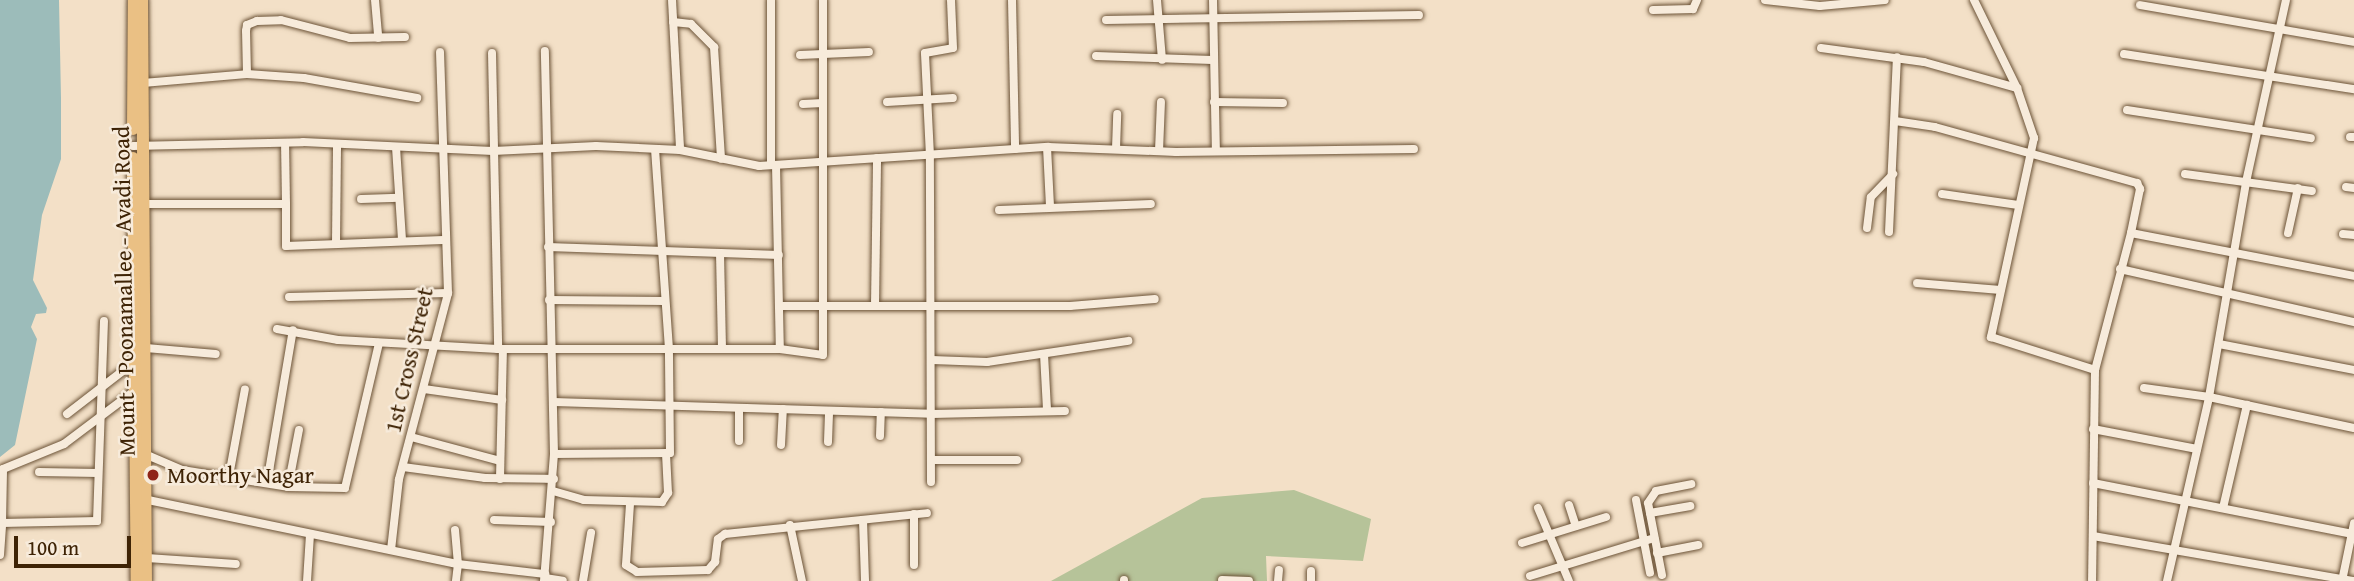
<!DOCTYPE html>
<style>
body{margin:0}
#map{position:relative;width:2354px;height:581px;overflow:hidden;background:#f3e0c7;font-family:"Gentium Book Plus",serif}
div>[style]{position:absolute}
.green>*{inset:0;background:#b6c399}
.water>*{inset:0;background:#9cbcba}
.roads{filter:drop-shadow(0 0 2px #6b5236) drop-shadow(0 0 2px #6b5236)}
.street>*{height:8px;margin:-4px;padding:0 4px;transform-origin:4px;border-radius:4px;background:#f7ebdb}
.primary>*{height:12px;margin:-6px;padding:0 6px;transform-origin:6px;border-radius:6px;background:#eac084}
.dots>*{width:19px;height:19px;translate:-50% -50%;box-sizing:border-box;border:4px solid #f7ebdb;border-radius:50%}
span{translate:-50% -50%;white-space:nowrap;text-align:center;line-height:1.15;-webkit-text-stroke:5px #f7ebdb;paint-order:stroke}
.street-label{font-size:23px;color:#3e2305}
.poi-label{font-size:23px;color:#3e2305}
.left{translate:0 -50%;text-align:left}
.scale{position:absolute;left:14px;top:536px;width:117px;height:32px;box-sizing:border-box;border:4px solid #3e2305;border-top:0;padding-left:9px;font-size:21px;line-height:24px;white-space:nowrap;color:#3e2305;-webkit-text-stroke:5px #f7ebdb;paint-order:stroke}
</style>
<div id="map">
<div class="green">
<i style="clip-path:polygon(1294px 490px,1371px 519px,1363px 561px,1266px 556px,1267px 581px,1051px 581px,1202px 498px)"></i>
</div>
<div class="water">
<i style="clip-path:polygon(0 0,59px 0,61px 98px,61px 159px,42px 215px,33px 280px,47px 308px,46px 313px,36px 314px,31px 327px,37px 339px,15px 445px,0 457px)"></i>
</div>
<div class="roads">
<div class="street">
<i style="left:375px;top:0;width:38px;rotate:85deg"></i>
<i style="left:672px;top:0;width:150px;rotate:86.9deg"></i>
<i style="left:1012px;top:0;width:149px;rotate:88.8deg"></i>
<i style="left:1157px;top:0;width:60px;rotate:85.2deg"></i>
<i style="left:1213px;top:0;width:151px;rotate:88.9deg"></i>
<i style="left:1765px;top:0;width:55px;rotate:6.2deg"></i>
<i style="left:1820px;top:6px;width:65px;rotate:-5.3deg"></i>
<i style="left:1974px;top:0;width:98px;rotate:64deg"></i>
<i style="left:2017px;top:88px;width:53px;rotate:71.2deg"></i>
<i style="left:2034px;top:138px;width:204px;rotate:102.2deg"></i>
<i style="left:1991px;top:337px;width:109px;rotate:17.6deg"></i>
<i style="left:2095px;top:370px;width:211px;rotate:90.8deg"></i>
<i style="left:2140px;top:5px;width:217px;rotate:9.8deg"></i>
<i style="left:1653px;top:10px;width:40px;rotate:-1.4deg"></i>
<i style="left:1693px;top:9px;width:10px;rotate:-66deg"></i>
<i style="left:1106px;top:20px;width:313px;rotate:-0.9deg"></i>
<i style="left:673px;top:22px;width:18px;rotate:6deg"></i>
<i style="left:691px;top:24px;width:33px;rotate:45deg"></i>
<i style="left:714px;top:47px;width:112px;rotate:86.4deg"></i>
<i style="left:1821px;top:48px;width:104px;rotate:7.7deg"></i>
<i style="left:1924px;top:62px;width:97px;rotate:15.6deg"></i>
<i style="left:492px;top:53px;width:296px;rotate:88.8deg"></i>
<i style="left:2124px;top:54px;width:233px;rotate:8.7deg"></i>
<i style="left:800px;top:55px;width:69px;rotate:-2.5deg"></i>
<i style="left:1096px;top:56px;width:116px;rotate:2deg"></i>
<i style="left:247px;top:74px;width:57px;rotate:4deg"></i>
<i style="left:304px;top:78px;width:115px;rotate:10deg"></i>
<i style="left:143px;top:83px;width:104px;rotate:-4.9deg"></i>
<i style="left:247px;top:74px;width:43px;rotate:-91.3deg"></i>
<i style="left:246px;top:31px;width:6px;rotate:-81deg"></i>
<i style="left:247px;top:25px;width:11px;rotate:-22deg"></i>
<i style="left:257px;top:21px;width:24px;rotate:-2deg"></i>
<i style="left:281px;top:20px;width:71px;rotate:14.6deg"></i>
<i style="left:350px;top:38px;width:55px;rotate:-1deg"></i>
<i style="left:887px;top:102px;width:66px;rotate:-3.5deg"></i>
<i style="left:1214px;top:102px;width:69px;rotate:0.8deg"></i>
<i style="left:803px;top:104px;width:20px;rotate:-3deg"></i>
<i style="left:2127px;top:110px;width:186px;rotate:8.7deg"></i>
<i style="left:1895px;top:121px;width:40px;rotate:8.5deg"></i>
<i style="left:1935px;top:127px;width:210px;rotate:15.5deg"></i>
<i style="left:2137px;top:183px;width:7px;rotate:63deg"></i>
<i style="left:2140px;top:189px;width:45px;rotate:101.6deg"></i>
<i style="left:2131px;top:233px;width:142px;rotate:104.7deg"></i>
<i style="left:2350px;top:137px;width:4px"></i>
<i style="left:133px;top:146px;width:170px;rotate:-1.3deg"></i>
<i style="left:303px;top:142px;width:190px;rotate:2.7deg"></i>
<i style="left:493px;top:151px;width:103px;rotate:-2.8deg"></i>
<i style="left:596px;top:146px;width:84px;rotate:2.7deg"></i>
<i style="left:680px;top:150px;width:81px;rotate:11.4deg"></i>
<i style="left:759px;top:166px;width:290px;rotate:-3.8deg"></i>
<i style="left:1048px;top:147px;width:128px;rotate:2.2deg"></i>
<i style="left:1176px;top:152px;width:238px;rotate:-0.7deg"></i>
<i style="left:396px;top:147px;width:94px;rotate:86.3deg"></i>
<i style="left:1047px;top:147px;width:59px;rotate:87.1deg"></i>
<i style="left:1116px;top:149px;width:35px;rotate:-88deg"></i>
<i style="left:1159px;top:151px;width:49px;rotate:-87.7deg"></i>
<i style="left:771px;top:165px;width:165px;rotate:-90deg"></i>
<i style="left:776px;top:165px;width:184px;rotate:88.8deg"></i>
<i style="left:2185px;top:174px;width:128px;rotate:7.6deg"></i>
<i style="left:2346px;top:187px;width:8px;rotate:7deg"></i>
<i style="left:1942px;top:194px;width:77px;rotate:8.2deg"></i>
<i style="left:361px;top:199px;width:38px;rotate:-2deg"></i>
<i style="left:142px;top:204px;width:144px"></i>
<i style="left:286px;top:204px;width:61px;rotate:-90.9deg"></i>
<i style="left:286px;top:204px;width:42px;rotate:90deg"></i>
<i style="left:286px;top:246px;width:157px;rotate:-2.2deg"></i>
<i style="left:999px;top:210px;width:152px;rotate:-2.3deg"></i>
<i style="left:1867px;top:228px;width:31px;rotate:-83deg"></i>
<i style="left:1871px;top:197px;width:32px;rotate:-46deg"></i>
<i style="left:1889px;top:232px;width:175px;rotate:-87.4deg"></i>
<i style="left:2131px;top:233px;width:227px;rotate:10.9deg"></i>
<i style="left:2288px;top:233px;width:46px;rotate:-77.5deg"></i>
<i style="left:2343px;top:234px;width:11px;rotate:5deg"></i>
<i style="left:336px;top:243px;width:99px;rotate:-89.4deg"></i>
<i style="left:548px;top:247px;width:231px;rotate:2deg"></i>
<i style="left:720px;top:253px;width:96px;rotate:88.8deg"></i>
<i style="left:2120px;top:269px;width:240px;rotate:12.8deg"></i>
<i style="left:1917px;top:283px;width:83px;rotate:4.8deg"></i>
<i style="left:289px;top:297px;width:159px;rotate:-1.4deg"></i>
<i style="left:549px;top:300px;width:116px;rotate:0.5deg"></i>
<i style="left:779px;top:306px;width:291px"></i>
<i style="left:1070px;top:306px;width:85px;rotate:-4.7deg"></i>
<i style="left:875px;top:306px;width:148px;rotate:-89.2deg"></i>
<i style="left:277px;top:329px;width:62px;rotate:10.2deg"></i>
<i style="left:338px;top:340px;width:160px;rotate:3.2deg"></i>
<i style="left:498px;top:349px;width:282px"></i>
<i style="left:780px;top:349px;width:43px;rotate:7.9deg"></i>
<i style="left:823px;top:355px;width:355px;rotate:-90deg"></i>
<i style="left:2219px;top:344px;width:137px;rotate:10.9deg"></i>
<i style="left:146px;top:348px;width:70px;rotate:4.9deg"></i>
<i style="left:1044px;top:354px;width:55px;rotate:86.9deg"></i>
<i style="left:932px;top:360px;width:55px;rotate:2.1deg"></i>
<i style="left:987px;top:362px;width:143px;rotate:-8.5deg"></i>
<i style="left:2144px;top:388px;width:66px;rotate:7.9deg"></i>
<i style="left:2209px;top:397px;width:148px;rotate:12.1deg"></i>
<i style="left:424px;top:389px;width:79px;rotate:8deg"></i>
<i style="left:554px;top:402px;width:378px;rotate:1.8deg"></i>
<i style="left:932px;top:414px;width:133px;rotate:-1.3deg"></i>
<i style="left:739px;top:408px;width:33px;rotate:90deg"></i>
<i style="left:67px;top:414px;width:83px;rotate:-37.7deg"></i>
<i style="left:2093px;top:429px;width:106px;rotate:10.9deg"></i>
<i style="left:880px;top:436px;width:24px;rotate:-88deg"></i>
<i style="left:411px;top:437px;width:92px;rotate:15.1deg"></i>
<i style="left:828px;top:442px;width:31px;rotate:-88deg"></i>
<i style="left:781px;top:445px;width:36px;rotate:-87deg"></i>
<i style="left:554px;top:454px;width:116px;rotate:-0.5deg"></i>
<i style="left:670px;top:453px;width:104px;rotate:-90.6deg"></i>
<i style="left:669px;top:349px;width:199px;rotate:-94deg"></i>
<i style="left:147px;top:455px;width:38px;rotate:23deg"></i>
<i style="left:182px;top:470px;width:107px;rotate:9.1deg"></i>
<i style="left:288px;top:487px;width:57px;rotate:1deg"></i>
<i style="left:345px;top:488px;width:149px;rotate:-76.8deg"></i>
<i style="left:931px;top:460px;width:86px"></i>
<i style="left:403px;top:467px;width:83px;rotate:7.6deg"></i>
<i style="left:485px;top:478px;width:69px;rotate:0.8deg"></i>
<i style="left:39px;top:472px;width:59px;rotate:1deg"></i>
<i style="left:229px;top:476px;width:88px;rotate:-79.6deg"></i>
<i style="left:500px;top:479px;width:130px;rotate:-88.7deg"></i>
<i style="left:931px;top:482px;width:326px;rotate:-90.2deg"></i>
<i style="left:930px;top:156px;width:103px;rotate:-92.8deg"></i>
<i style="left:925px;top:53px;width:28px;rotate:-10deg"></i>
<i style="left:953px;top:48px;width:48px;rotate:-92.4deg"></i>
<i style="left:267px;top:483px;width:155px;rotate:-80.4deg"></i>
<i style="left:2093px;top:483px;width:266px;rotate:11.1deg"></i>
<i style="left:288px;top:487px;width:58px;rotate:-79.1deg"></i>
<i style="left:553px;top:491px;width:32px;rotate:16deg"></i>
<i style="left:584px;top:500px;width:78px;rotate:1.5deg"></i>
<i style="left:662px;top:502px;width:11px;rotate:-56deg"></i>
<i style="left:668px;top:493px;width:40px;rotate:-92.9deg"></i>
<i style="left:148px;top:500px;width:317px;rotate:11.7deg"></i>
<i style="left:458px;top:564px;width:17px;rotate:97deg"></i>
<i style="left:1636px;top:500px;width:74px;rotate:79.1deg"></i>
<i style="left:630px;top:504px;width:61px;rotate:93.8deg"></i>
<i style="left:626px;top:565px;width:13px;rotate:32deg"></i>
<i style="left:637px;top:572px;width:71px;rotate:-1.6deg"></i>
<i style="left:708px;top:570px;width:11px;rotate:-49deg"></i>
<i style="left:715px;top:562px;width:23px;rotate:-83deg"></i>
<i style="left:718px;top:539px;width:9px;rotate:-36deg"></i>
<i style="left:725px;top:534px;width:203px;rotate:-5.9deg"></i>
<i style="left:1569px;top:505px;width:22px;rotate:72deg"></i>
<i style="left:1538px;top:508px;width:79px;rotate:67deg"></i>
<i style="left:2223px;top:508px;width:106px;rotate:-76.9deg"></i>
<i style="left:1650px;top:513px;width:41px;rotate:-9.9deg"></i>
<i style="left:914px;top:514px;width:51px;rotate:90deg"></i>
<i style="left:494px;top:520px;width:57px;rotate:2deg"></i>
<i style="left:863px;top:520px;width:61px;rotate:88.1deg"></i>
<i style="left:2px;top:523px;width:54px;rotate:-88.9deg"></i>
<i style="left:3px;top:469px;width:66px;rotate:-22.3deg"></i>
<i style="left:64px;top:444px;width:86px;rotate:-37deg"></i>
<i style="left:790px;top:525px;width:57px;rotate:77.9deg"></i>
<i style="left:455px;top:530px;width:34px;rotate:85deg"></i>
<i style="left:458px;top:564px;width:88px;rotate:6.6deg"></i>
<i style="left:2093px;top:536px;width:265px;rotate:9.8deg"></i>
<i style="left:1522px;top:543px;width:88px;rotate:-17.2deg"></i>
<i style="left:391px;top:550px;width:71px;rotate:-83.6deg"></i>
<i style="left:399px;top:479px;width:192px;rotate:-75.2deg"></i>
<i style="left:448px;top:293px;width:241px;rotate:-91.9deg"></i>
<i style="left:1657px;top:553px;width:42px;rotate:-11deg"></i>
<i style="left:0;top:555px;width:32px;rotate:-86deg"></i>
<i style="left:2px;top:523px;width:95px;rotate:-1.2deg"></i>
<i style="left:97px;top:521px;width:200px;rotate:-88deg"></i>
<i style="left:147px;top:558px;width:89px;rotate:3.9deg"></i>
<i style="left:1662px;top:575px;width:73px;rotate:-101deg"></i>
<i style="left:1648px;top:503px;width:14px;rotate:-56deg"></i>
<i style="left:1656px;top:491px;width:36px;rotate:-11deg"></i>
<i style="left:1530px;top:576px;width:130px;rotate:-17deg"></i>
<i style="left:545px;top:578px;width:18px;rotate:9deg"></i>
<i style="left:1222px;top:580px;width:27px;rotate:2deg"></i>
<i style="left:307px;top:581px;width:47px;rotate:-86.3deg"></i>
<i style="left:544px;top:581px;width:127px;rotate:-85.5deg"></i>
<i style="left:554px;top:454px;width:403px;rotate:-91.3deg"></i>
<i style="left:583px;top:581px;width:49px;rotate:-80.5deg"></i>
<i style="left:1124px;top:581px;width:1px;rotate:-90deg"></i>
<i style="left:1278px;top:581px;width:11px;rotate:-85deg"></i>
<i style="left:1311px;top:581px;width:10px;rotate:-90deg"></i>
<i style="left:2167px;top:581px;width:189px;rotate:-77.1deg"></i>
<i style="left:2209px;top:397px;width:218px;rotate:-80.2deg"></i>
<i style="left:2246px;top:182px;width:186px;rotate:-77.6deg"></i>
<i style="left:2342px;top:581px;width:59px;rotate:-78.3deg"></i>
</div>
<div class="primary">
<i style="left:142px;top:0;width:581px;rotate:89.61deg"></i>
<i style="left:133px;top:129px;width:129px;rotate:-89.6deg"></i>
<i style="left:133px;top:158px;width:423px;rotate:89.5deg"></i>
</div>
</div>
<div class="dots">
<i style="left:153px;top:475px;background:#8f2418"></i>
</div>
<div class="street-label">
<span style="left:124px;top:291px;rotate:-91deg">Mount - Poonamallee - Avadi Road</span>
<span style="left:409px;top:360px;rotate:-77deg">1st Cross Street</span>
</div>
<div class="poi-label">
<span class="left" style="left:167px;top:475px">Moorthy Nagar</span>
</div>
<div class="scale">100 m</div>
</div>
